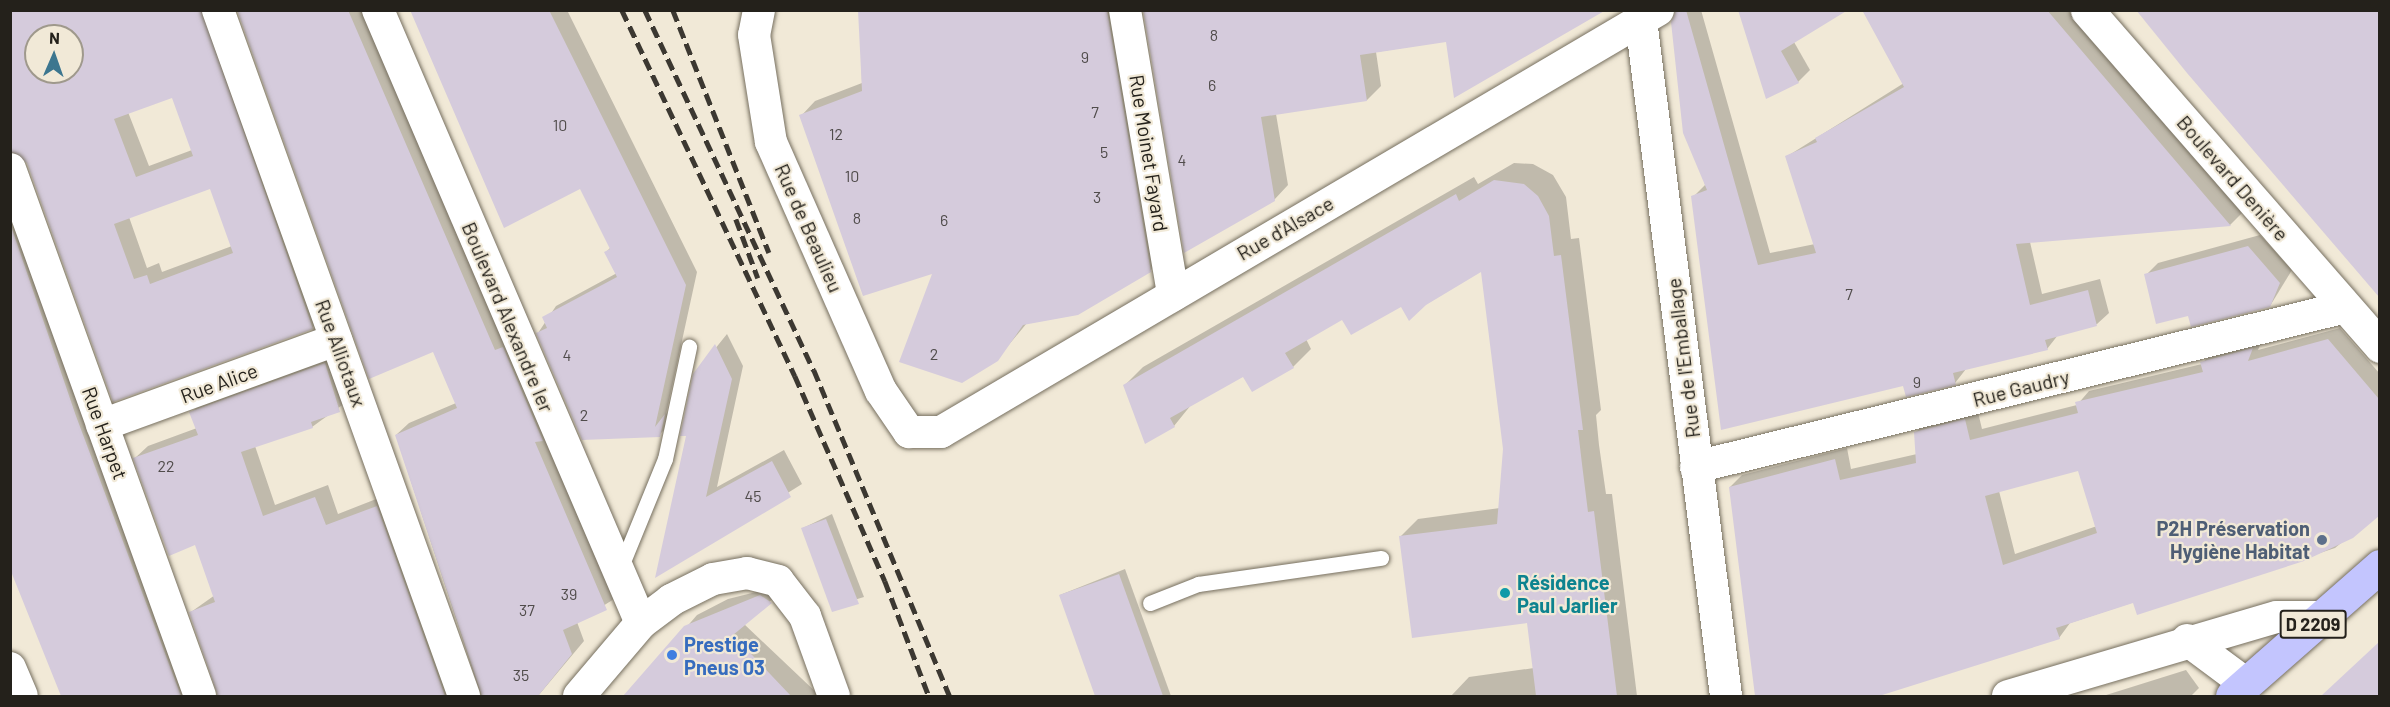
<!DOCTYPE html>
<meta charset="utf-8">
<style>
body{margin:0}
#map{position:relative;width:2390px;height:707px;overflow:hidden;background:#f1e9d7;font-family:Barlow,sans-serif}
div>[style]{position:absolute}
.shadow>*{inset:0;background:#0003}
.building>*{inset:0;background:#d5cbdc}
.roads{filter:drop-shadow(0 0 2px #766f5f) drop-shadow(0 0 2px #766f5f)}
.service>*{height:15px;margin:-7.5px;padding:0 7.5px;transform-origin:7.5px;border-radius:7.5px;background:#fff}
.minor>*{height:32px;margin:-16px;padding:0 16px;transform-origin:16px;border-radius:16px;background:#fff}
.tertiary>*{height:33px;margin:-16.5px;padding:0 16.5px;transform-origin:16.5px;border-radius:16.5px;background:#fff}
.primary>*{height:33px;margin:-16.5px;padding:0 16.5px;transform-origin:16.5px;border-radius:16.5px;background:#c3c5fe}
.rail>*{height:4.5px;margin-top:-2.25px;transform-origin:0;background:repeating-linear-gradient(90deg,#3c3831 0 12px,transparent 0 18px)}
.dots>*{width:16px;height:16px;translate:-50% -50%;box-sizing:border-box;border:3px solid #f1e9d7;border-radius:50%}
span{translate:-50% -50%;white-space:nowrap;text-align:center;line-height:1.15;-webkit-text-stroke:4.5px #f1e9d7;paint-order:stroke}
.number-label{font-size:16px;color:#504c4b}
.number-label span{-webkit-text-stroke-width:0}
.shield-label span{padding:2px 4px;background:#f1e9d7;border:2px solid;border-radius:4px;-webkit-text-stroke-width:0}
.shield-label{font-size:18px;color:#24211b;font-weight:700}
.street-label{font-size:20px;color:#24211b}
.service-label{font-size:20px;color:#4e5e75;font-weight:700}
.right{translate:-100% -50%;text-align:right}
.culture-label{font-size:20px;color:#0d838f;font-weight:700}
.left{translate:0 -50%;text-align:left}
.shop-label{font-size:20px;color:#366cbe;font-weight:700}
.frame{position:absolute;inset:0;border:12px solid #24211b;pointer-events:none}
.north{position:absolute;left:24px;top:24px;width:60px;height:60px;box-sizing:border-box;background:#f1e9d7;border:2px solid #9f998c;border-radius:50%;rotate:2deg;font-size:16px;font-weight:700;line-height:24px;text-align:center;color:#24211b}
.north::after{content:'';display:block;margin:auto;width:21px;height:27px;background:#3c768f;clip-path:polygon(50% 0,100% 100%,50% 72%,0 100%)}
</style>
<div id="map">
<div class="shadow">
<i style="clip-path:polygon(evenodd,10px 10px,216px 10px,325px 315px,312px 328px,114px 400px,28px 162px,10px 151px,10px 10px,36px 36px,72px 36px,72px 72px,36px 72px,36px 36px,10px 10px,173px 96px,192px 150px,149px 166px,128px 112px,173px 96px,10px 10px,211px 187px,232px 246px,162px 272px,159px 263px,147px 268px,129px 217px,211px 187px)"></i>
<i style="clip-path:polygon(239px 10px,366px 10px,619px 596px,577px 622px,584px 641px,538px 696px,481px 696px,396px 435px,409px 423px,456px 403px,434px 350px)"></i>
<i style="clip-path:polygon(412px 10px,567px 10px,697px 272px,666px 414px,675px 406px,671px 423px,659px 435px,538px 333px,556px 306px,617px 273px,606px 252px,611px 247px,581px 187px)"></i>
<i style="clip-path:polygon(860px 10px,1123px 10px,1165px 256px,1150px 271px,1027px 323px,997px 359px,934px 271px,801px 116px,815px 101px,862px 83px)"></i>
<i style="clip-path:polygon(1145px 10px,1447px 41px,1376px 52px,1381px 86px,1367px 100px,1276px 114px,1288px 185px,1274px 200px)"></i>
<i style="clip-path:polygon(1679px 10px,1701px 10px,1770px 253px,1815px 244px,1786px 157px,1904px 83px,1864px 10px,2068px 10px,2242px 213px,2230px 225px,2030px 242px,2042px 294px,2100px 279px,2109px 313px,2097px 324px,2058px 335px,2047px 349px,1966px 369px,1955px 383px,1904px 384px,1722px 428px,1693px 197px,1705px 185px)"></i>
<i style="clip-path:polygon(1740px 10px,1794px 42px,1810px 70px,1798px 82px)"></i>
<i style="clip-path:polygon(2332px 10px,2380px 10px,2380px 295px,2218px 106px)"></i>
<i style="clip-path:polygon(1514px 163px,1533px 164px,1553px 175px,1566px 197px,1571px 239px,1579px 238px,1601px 410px,1596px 415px,1599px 445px,1606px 494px,1612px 494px,1637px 696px,1451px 696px,1469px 677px,1534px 668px,1528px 622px,1400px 537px,1418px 519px,1500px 508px,1505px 449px,1483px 270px,1402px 305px,1343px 318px,1306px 339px,1311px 349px,1293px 367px,1252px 390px,1244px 375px,1191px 405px,1174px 426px,1125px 385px,1143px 367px,1474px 177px,1478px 184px)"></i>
<i style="clip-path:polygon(10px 171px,200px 696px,62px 696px,10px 565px)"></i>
<i style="clip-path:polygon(2260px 235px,2292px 270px,2270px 306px,2190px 314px,2146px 275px,2158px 263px)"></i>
<i style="clip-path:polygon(evenodd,2340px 328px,2380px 374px,2380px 511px,2335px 548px,2138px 613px,2134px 602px,2070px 623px,2059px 638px,1874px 696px,1756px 696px,1730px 487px,1742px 475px,1847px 448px,1851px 469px,1917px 454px,1916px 432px,1928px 420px,1977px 408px,1982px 429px,2077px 405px,2089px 391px,2202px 364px,2213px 350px,2263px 338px,2258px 350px,2340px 328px,2079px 469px,2097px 526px,2015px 554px,1999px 491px,2079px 469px)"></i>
<i style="clip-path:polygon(727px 334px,743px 366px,717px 487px,784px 450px,802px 484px,657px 575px,688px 434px,694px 375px)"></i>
<i style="clip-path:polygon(338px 351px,352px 398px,312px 427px,255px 446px,275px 505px,328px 485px,338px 514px,389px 494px,468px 696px,218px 696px,191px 612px,215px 595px,196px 543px,135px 458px,148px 446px,197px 428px,191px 413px,204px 400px)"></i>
<i style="clip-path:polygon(832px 514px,864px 597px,831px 607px,803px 528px)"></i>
<i style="clip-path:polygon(1125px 569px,1171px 696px,1096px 696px,1060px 595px)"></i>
<i style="clip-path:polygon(780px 586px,783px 590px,744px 624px,820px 696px,627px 696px,697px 615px,728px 599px)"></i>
<i style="clip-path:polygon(2380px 644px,2380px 696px,2324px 696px)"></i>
<i style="clip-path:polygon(2186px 670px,2199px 688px,2191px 696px,2103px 696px)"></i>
</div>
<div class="building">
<i style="clip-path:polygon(evenodd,10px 10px,201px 10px,313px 329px,113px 402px,27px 163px,10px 151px,10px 10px,36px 36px,72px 36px,72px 72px,36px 72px,36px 36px,10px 10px,172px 98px,193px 156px,136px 177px,114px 119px,172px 98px,10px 10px,210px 189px,233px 253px,150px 284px,147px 275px,134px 279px,114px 224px,210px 189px)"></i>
<i style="clip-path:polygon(237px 10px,348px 10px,495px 350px,503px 347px,543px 441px,535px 442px,607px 610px,563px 630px,572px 654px,538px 696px,482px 696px,395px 435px,457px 408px,433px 352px,369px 379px)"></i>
<i style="clip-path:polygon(410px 10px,549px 10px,686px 285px,655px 427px,665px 414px,660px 437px,582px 440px,536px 333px,547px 328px,542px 317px,617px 277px,604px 252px,610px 249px,580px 189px,504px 228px)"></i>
<i style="clip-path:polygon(858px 10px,1107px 10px,1151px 272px,1078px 315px,1023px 325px,998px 361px,962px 383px,899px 362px,932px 274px,863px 296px,799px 115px,862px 91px)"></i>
<i style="clip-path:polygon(1143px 10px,1606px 10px,1454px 98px,1446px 42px,1360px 55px,1367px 101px,1261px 117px,1275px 201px,1184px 253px)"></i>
<i style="clip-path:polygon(1686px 10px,1758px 265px,1816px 253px,1785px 156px,1817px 142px,1815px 138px,1904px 87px,1862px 10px,2047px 10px,2231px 226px,2016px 244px,2030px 305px,2088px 290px,2097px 326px,2045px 340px,2048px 350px,1953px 373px,1956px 385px,1906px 397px,1903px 386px,1721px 430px,1691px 196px,1707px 190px,1683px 133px,1671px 22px,1675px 12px)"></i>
<i style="clip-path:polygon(1738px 10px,1848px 10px,1781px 51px,1799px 83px,1766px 99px)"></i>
<i style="clip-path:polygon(2136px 10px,2379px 10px,2379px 297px,2187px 73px)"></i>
<i style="clip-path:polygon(1494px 180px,1524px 184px,1538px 196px,1549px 216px,1554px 256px,1561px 255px,1583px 430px,1578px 430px,1582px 464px,1588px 512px,1594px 511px,1617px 696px,1536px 696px,1527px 623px,1412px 638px,1399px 536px,1497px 524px,1503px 449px,1481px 272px,1426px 305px,1409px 321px,1401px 307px,1351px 335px,1342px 320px,1285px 353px,1294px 368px,1252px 392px,1243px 377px,1170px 418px,1175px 427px,1145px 444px,1123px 385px,1456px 194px,1459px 201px)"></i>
<i style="clip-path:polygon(10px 223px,76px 416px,181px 696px,61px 696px,10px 569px)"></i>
<i style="clip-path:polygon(2248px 246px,2280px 283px,2270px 307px,2191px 327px,2188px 316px,2156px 324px,2144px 274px)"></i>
<i style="clip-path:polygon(evenodd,2328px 339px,2379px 399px,2379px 516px,2353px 538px,2304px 561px,2137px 615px,2133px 603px,2056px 628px,2060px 639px,1879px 696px,1755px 696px,1729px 487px,1835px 459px,1840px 480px,1916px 463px,1914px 432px,1965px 419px,1970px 440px,2078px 413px,2075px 402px,2203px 372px,2200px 362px,2253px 348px,2248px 361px,2328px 339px,2078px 471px,2097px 533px,2003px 565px,1985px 496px,2078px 471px)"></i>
<i style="clip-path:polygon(715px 344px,732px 379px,706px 497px,772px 461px,791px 497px,655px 578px,686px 436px,680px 436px,693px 374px)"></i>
<i style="clip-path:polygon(325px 363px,340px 412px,311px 422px,313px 428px,241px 452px,263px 516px,315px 497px,326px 525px,377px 506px,445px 696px,218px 696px,189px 612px,215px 602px,195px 545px,169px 556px,133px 458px,198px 435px,189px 412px)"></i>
<i style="clip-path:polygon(826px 519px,859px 604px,832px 612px,801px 528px)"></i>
<i style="clip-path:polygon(1119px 574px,1163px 696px,1095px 696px,1059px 595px)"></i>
<i style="clip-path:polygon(760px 595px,772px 603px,733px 635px,791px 696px,623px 696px,684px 626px)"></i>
<i style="clip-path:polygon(2379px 642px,2379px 696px,2321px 696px)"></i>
</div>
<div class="roads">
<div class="service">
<i style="left:620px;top:569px;width:119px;rotate:-67.8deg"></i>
<i style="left:665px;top:459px;width:115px;rotate:-77.9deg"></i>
<i style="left:1150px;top:603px;width:52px;rotate:-21.6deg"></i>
<i style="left:1198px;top:584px;width:185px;rotate:-8.1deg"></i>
</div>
<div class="minor">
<i style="left:218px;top:10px;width:729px;rotate:70.27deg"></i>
<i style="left:378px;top:10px;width:667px;rotate:66.78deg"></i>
<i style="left:759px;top:10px;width:25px;rotate:101deg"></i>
<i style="left:754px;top:35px;width:108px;rotate:81deg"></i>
<i style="left:771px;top:142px;width:272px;rotate:66.2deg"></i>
<i style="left:881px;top:391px;width:50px;rotate:55.7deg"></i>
<i style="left:909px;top:432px;width:32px"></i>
<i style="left:941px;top:432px;width:832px;rotate:-30.48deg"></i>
<i style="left:1125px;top:10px;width:289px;rotate:80.4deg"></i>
<i style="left:1641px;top:20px;width:681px;rotate:82.83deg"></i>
<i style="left:10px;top:169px;width:560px;rotate:70.17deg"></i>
<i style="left:102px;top:425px;width:249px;rotate:-20deg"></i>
<i style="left:1696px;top:467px;width:669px;rotate:-13.83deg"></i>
<i style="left:2187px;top:640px;width:72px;rotate:36.6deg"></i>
<i style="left:10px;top:668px;width:30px;rotate:67deg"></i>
<i style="left:579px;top:696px;width:96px;rotate:-49.7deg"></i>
<i style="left:641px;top:623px;width:38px;rotate:-37deg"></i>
<i style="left:671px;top:600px;width:47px;rotate:-26.6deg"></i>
<i style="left:713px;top:579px;width:35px;rotate:-10deg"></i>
<i style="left:747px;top:573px;width:32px;rotate:14deg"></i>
<i style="left:778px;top:581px;width:44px;rotate:52.4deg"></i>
<i style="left:805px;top:616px;width:85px;rotate:70.1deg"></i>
<i style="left:2008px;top:696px;width:280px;rotate:-16.4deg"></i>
<i style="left:2277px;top:617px;width:44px"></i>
</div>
<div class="tertiary">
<i style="left:2087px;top:10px;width:446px;rotate:48.9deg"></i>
</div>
<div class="primary">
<i style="left:2232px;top:696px;width:197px;rotate:-41.3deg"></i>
</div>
</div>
<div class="rail">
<i style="left:622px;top:10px;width:405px;rotate:64.7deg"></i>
<i style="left:795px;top:376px;width:224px;rotate:66.3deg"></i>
<i style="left:885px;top:581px;width:123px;rotate:69.1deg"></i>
<i style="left:645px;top:10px;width:398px;rotate:64.9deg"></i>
<i style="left:814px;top:370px;width:353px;rotate:67.4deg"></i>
<i style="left:673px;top:10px;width:261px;rotate:68.4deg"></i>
<i style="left:736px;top:219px;width:63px;rotate:69.6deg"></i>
</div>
<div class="dots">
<i style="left:2322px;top:540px;background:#5c6f8a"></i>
<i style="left:1505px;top:593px;background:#0f9aa8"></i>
<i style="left:672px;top:655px;background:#3f7fe0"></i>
</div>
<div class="number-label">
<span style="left:1214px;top:35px">8</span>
<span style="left:1085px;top:57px">9</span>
<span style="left:1212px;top:85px">6</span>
<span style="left:1095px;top:112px">7</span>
<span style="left:560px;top:125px">10</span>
<span style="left:836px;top:134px">12</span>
<span style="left:1104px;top:152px">5</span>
<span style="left:1182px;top:160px">4</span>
<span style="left:852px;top:176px">10</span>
<span style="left:1097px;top:197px">3</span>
<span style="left:857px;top:218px">8</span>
<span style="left:944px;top:220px">6</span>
<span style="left:1849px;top:294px">7</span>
<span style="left:934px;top:354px">2</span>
<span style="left:567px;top:355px">4</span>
<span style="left:1917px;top:382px">9</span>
<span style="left:584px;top:415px">2</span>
<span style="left:166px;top:466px">22</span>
<span style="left:753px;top:496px">45</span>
<span style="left:569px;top:594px">39</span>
<span style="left:527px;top:610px">37</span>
<span style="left:521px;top:675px">35</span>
</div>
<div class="shield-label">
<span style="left:2313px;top:624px">D 2209</span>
</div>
<div class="street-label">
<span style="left:1149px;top:153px;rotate:81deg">Rue Moinet Fayard</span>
<span style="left:2233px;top:178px;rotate:49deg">Boulevard Denière</span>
<span style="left:809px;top:228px;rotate:66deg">Rue de Beaulieu</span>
<span style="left:1285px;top:228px;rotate:-30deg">Rue d'Alsace</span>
<span style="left:508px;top:317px;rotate:67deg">Boulevard Alexandre Ier</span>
<span style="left:341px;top:353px;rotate:70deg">Rue Alliotaux</span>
<span style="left:1683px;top:358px;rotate:-97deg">Rue de l'Emballage</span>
<span style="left:219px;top:383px;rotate:-20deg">Rue Alice</span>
<span style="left:2021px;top:388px;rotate:-14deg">Rue Gaudry</span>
<span style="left:105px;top:433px;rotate:70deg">Rue Harpet</span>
</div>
<div class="service-label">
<span class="right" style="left:2310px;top:540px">P2H Préservation<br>Hygiène Habitat</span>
</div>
<div class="culture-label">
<span class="left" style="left:1517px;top:594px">Résidence<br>Paul Jarlier</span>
</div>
<div class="shop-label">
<span class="left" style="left:684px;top:656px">Prestige<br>Pneus 03</span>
</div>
<div class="frame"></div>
<div class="north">N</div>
</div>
